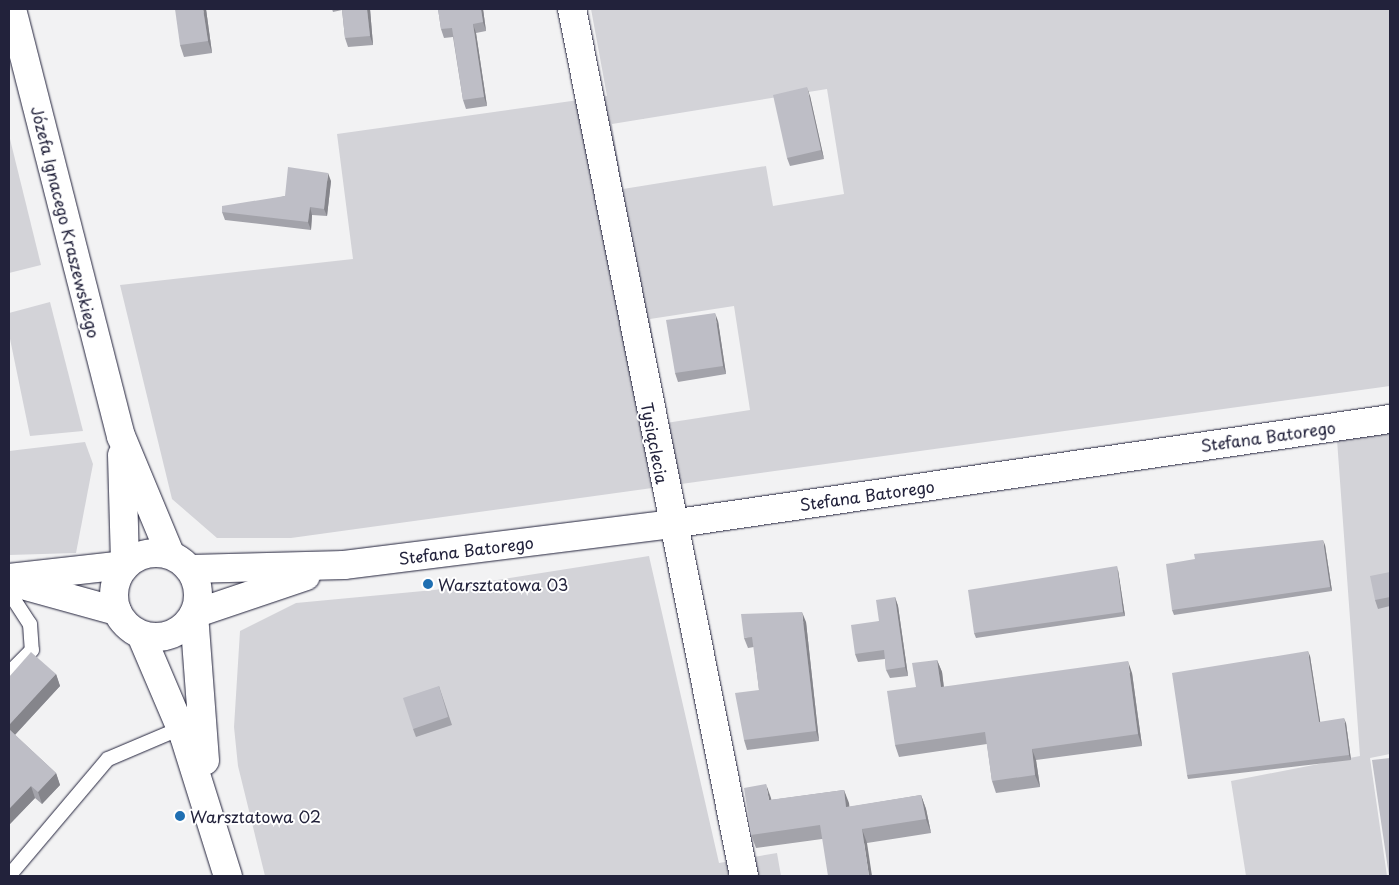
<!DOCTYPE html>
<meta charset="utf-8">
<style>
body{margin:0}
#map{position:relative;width:1399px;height:885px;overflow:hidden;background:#f2f2f3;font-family:"Playpen Sans",sans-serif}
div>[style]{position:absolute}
.green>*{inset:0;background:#d3d3d8}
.roads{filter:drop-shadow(0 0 1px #22223b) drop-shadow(0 0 1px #22223b)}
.service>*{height:14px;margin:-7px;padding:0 7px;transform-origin:7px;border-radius:7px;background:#fff}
.minor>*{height:28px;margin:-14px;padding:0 14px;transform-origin:14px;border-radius:14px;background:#fff}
.tertiary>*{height:28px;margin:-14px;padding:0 14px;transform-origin:14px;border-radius:14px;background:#fff}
.tertiary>.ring{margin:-14px;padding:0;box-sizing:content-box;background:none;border:28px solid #fff;border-radius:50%}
.wall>*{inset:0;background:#a3a3aa}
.shaded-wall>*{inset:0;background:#85858b}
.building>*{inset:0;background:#bebec6}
.dots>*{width:14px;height:14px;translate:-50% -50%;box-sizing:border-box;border:2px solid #fff;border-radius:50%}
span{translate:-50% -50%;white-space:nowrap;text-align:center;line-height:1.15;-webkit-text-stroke:4px #fff;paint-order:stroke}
.street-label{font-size:16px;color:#22223b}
.poi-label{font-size:16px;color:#22223b}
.left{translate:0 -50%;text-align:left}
.frame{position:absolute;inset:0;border:10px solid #22223b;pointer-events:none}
</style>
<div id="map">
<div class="green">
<i style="clip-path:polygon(evenodd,591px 9px,1390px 9px,1390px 386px,291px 538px,217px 538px,172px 499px,120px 285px,353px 259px,337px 134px,607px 96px,591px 9px,827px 89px,844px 194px,773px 206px,766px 166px,623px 189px,612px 124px,827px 89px,591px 9px,734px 306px,750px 410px,666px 423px,650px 319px,734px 306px)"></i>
<i style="clip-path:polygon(9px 135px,41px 265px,9px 273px)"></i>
<i style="clip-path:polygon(50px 302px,83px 431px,30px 436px,9px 334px,9px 313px)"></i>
<i style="clip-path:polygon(1390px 419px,1390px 754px,1370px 758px,1387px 876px,1246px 876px,1231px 781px,1360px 756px,1336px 426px)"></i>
<i style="clip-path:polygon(85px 442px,93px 464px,76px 553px,9px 555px,9px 451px)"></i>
<i style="clip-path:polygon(649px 556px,719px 863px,777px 853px,781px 876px,265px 876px,238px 766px,234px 727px,240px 631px,296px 603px,434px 590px)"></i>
</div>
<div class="roads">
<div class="service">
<i style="left:9px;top:592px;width:38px;rotate:57deg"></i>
<i style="left:30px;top:624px;width:26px;rotate:86deg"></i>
<i style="left:32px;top:650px;width:33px;rotate:135deg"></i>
<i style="left:9px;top:876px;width:153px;rotate:-49.8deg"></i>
<i style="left:108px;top:759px;width:79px;rotate:-23deg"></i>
</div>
<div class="minor">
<i style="left:572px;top:9px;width:884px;rotate:78.78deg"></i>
<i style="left:9px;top:578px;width:117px;rotate:-6.4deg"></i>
<i style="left:15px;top:583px;width:106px;rotate:15.4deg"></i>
</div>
<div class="tertiary">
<i style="left:12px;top:9px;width:441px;rotate:75.7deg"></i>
<i style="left:121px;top:436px;width:128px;rotate:67.4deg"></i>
<i style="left:122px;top:455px;width:110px;rotate:88.4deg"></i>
<i class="ring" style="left:114px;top:553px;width:56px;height:56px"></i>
<i style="left:191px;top:569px;width:153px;rotate:-1.5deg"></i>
<i style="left:344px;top:565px;width:330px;rotate:-7.1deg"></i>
<i style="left:671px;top:524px;width:727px;rotate:-8.31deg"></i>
<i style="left:194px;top:614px;width:147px;rotate:85.7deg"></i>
<i style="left:194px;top:614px;width:118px;rotate:-18.7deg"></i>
<i style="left:141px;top:635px;width:110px;rotate:66.9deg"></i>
<i style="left:184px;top:736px;width:147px;rotate:72.6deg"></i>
</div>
</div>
<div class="wall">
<i style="clip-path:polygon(206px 9px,212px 53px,184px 57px,180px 45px)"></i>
<i style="clip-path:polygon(332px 9px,370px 9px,373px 45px,348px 47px,345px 38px,342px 10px,333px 12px)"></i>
<i style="clip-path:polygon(438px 9px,483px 9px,486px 31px,476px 33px,487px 106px,466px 109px,463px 100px,453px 37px,444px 38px,441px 29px)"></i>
<i style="clip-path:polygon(810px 96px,824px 159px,790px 166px,787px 158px)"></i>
<i style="clip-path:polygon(331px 181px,327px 216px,312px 215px,311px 230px,225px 220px,222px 212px,285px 196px)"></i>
<i style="clip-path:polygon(718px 321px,726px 374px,678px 382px,675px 373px)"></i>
<i style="clip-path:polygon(1325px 545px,1332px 591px,1174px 615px,1172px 610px)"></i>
<i style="clip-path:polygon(1118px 570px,1125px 616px,976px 638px,974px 633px)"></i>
<i style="clip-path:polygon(1390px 572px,1390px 606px,1378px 609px,1375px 600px)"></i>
<i style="clip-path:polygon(895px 597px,898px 606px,908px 676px,890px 678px,886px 670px,885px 659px,858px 662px,855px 654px,879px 621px)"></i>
<i style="clip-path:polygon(806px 622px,819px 741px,747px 750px,744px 740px,759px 690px,754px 647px,748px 648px,744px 638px)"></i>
<i style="clip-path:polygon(1310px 656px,1320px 722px,1346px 723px,1351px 760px,1188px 779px,1187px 775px)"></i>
<i style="clip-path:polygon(937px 660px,942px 672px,944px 687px,1132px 673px,1142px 746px,1036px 760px,1040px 787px,996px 793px,992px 781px,987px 744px,899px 757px,895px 745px,916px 687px)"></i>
<i style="clip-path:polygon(56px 674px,60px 686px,15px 735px,56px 773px,60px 785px,42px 804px,35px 798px,9px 825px,9px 677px)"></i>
<i style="clip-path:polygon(439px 686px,452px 725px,416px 737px,413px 729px)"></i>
<i style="clip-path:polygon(844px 790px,849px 807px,921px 795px,926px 809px,931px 833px,867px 843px,822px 839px,756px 848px,751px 835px,771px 800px)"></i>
</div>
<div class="shaded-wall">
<i style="clip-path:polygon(203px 9px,206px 9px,212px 53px,208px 41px)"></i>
<i style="clip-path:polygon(367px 9px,370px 9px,373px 45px,370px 36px)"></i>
<i style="clip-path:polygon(481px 9px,483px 9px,486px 31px,483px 22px)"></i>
<i style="clip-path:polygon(473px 24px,476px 33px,487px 106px,484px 97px)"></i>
<i style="clip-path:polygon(807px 87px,810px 96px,824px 159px,821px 150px)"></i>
<i style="clip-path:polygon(328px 173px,331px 181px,327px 216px,324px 209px)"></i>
<i style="clip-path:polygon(310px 207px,312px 215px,311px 230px,308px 222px)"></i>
<i style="clip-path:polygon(715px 313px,718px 321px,726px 374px,723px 366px)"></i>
<i style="clip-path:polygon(1323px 540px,1325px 545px,1332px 591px,1330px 587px)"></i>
<i style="clip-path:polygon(1117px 566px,1118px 570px,1125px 616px,1123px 612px)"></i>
<i style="clip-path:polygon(895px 597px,898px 606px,908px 676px,905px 667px)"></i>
<i style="clip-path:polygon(802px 612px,806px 622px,819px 741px,816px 731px)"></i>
<i style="clip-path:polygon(1308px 651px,1310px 656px,1321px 727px,1319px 722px)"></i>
<i style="clip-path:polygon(937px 660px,942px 672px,945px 699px,941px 687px)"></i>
<i style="clip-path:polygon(1128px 661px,1132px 673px,1142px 746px,1138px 734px)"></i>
<i style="clip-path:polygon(56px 674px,60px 686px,11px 739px,9px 732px,9px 725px)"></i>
<i style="clip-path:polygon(1344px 718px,1346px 723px,1351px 760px,1349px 755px)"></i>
<i style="clip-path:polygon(1032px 749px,1036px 760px,1040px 787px,1035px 775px)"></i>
<i style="clip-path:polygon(56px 773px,60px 785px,42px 804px,38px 792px)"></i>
<i style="clip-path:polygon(766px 784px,771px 798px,774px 814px,769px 800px)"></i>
<i style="clip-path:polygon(31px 786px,35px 798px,9px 825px,9px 809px)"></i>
<i style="clip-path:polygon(844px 790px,849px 803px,851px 821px,846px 807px)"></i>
<i style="clip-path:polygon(921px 795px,926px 809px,931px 833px,926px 819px)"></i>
<i style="clip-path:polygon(862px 829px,867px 843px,872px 876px,869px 876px)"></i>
</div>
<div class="building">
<i style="clip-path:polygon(175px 9px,203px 9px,208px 41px,180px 45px)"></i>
<i style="clip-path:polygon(342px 9px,367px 9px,370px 36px,345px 38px)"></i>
<i style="clip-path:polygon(438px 9px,481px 9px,483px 22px,473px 24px,484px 97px,463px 100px,452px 28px,441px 29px)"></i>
<i style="clip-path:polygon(807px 87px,821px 150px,787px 158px,773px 95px)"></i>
<i style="clip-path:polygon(288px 167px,328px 173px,324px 209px,310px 207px,308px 222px,222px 212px,222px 206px,285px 196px)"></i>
<i style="clip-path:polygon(715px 313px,723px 366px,675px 373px,666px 320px)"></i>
<i style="clip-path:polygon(1323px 540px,1330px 587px,1172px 610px,1166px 564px,1195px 559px,1194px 554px)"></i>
<i style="clip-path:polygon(1117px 566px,1123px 612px,974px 633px,968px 590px)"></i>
<i style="clip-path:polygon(1390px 572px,1390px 597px,1375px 600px,1370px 576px)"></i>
<i style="clip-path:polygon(895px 597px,905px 667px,886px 670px,884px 650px,855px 654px,851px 625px,879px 621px,876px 600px)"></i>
<i style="clip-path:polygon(802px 612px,816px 731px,744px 740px,735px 693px,759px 690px,752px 637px,744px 638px,741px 614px)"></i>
<i style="clip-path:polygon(1308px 651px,1319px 722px,1344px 718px,1349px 755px,1187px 775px,1172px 673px)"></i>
<i style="clip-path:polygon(31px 652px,56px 674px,9px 725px,9px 677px)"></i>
<i style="clip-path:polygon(937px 660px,941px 687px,1128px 661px,1138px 734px,1032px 749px,1035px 775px,992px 781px,985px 732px,895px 745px,887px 691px,916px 687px,912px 663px)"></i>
<i style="clip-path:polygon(439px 686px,448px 717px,413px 729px,403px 698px)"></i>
<i style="clip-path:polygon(9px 729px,56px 773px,38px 792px,31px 786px,9px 809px)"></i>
<i style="clip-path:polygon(1390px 758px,1390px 876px,1389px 876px,1372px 760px)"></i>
<i style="clip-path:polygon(766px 784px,769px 800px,844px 790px,846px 807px,921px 795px,926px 819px,862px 829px,869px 876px,828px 876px,820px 825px,751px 835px,744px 788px)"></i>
</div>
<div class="dots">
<i style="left:428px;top:584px;background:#1f6fb2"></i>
<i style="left:180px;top:816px;background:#1f6fb2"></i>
</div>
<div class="street-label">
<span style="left:66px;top:222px;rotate:76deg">Józefa Ignacego Kraszewskiego</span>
<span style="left:1268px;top:436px;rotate:-8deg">Stefana Batorego</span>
<span style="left:655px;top:443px;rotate:79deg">Tysiąclecia</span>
<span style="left:867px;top:495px;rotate:-8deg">Stefana Batorego</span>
<span style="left:466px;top:550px;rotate:-7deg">Stefana Batorego</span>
</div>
<div class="poi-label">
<span class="left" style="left:438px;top:584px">Warsztatowa 03</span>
<span class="left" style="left:190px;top:816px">Warsztatowa 02</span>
</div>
<div class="frame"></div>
</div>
